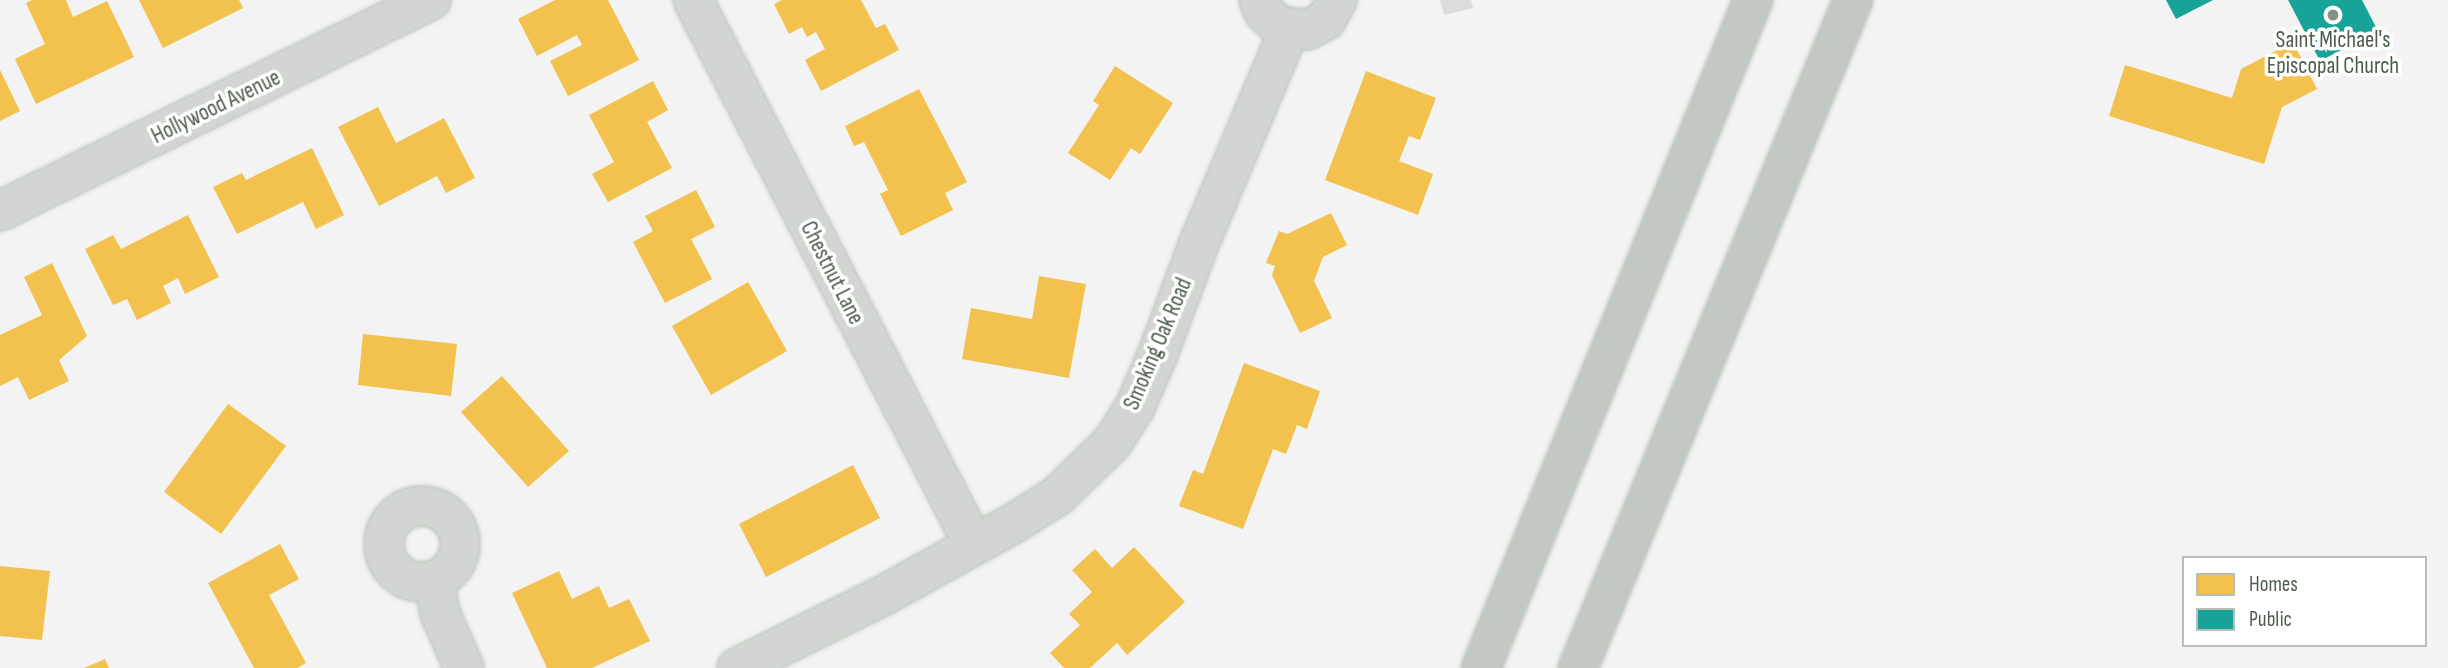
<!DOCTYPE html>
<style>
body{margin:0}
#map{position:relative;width:2448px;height:668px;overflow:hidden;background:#f3f3f3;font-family:"Sofia Sans Condensed",sans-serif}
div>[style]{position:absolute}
.homes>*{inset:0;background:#f2c14e}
.public>*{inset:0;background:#17a398}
.building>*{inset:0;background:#dadddb}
.roads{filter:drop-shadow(0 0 2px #b8c2b9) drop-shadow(0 0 2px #b8c2b9)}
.minor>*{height:38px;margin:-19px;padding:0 19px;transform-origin:19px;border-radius:19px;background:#d2d5d2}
.minor>.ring{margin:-19px;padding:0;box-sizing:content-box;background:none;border:38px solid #d2d5d2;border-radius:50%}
.highway>*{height:38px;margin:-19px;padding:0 19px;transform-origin:19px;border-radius:19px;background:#c2c9c2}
.dots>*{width:19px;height:19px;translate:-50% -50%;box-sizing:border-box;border:4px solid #fff;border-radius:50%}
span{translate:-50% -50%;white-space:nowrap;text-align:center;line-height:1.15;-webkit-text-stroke:7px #fff;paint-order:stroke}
.poi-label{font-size:23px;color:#4b5e4b}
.street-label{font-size:23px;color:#4b5e4b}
.legend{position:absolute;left:2182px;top:556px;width:245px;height:91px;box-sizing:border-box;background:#fff;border:2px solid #b7bfb7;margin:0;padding:9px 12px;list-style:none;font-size:21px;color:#4b5e4b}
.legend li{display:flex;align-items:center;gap:14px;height:35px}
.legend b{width:35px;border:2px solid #b7bfb7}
</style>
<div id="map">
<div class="homes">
<i style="clip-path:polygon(32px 0,66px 0,73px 17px,107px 1px,134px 57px,36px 104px,15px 59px,45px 44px,26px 3px)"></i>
<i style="clip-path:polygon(139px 0,239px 0,243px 8px,163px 48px)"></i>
<i style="clip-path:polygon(555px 0,608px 0,639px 60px,568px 96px,550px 61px,582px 45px,577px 35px,537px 56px,518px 19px)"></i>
<i style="clip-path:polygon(782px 0,861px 0,876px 28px,885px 24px,899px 50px,821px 91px,805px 60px,825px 49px,816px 32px,807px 37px,802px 27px,789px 34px,774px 4px)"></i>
<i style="clip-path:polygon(2293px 42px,2317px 89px,2282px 107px,2264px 164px,2109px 116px,2125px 65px,2232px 98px,2241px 69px)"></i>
<i style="clip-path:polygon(1115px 66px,1173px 103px,1140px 154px,1131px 148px,1110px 180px,1068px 153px,1099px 105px,1093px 101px)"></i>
<i style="clip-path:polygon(0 70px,20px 111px,0 121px)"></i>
<i style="clip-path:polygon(1366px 71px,1436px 98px,1420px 140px,1409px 136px,1399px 161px,1433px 174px,1418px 215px,1325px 180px)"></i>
<i style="clip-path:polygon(653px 81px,668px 110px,647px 122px,672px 168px,608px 202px,592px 174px,614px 162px,589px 115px)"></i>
<i style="clip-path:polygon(919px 89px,967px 182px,945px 193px,953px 210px,901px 236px,880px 194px,888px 190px,864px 142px,854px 146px,845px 126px)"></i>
<i style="clip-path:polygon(378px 107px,396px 143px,444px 118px,475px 178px,446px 193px,437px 176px,379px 206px,338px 127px)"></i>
<i style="clip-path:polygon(312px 148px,344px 215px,316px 229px,303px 202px,237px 234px,213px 187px,242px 173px,246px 180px)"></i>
<i style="clip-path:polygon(696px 190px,715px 227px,691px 239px,712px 279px,665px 303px,633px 242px,653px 231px,645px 216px)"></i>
<i style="clip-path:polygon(1331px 213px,1347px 245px,1323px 257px,1314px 281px,1332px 318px,1300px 333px,1272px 275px,1275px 266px,1266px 263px,1279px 231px,1287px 234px)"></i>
<i style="clip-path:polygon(188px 215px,219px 277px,185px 294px,178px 278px,163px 286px,171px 303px,137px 320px,127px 299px,113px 305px,85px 249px,113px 235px,121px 249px)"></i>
<i style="clip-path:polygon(52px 263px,87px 336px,59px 360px,69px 381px,29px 400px,18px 377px,0 386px,0 335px,42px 315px,24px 277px)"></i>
<i style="clip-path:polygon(1039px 276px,1086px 284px,1069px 378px,962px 359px,971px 308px,1032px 319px)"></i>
<i style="clip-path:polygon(748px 282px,787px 351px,711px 395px,672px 326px)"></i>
<i style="clip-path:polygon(363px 334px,457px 344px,451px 396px,358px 385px)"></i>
<i style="clip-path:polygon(1244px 363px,1320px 391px,1307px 429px,1297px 425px,1286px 454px,1273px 449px,1243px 529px,1179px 506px,1193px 470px,1203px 474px)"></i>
<i style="clip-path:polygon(502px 376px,569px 451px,528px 487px,461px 412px)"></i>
<i style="clip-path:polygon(228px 404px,286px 446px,221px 534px,164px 492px)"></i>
<i style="clip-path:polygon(853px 465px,880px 518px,766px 577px,739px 524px)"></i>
<i style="clip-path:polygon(280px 544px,299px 579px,269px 595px,306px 663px,297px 668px,254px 668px,208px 583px)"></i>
<i style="clip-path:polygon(1134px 547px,1185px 602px,1127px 655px,1117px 643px,1090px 668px,1064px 668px,1050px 653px,1080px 625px,1069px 614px,1092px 592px,1072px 570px,1095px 549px,1112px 568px)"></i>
<i style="clip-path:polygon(0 566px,50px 571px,42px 640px,0 636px)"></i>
<i style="clip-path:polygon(559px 571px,572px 599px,599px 586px,609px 608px,629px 599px,650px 641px,592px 668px,547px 668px,512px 593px)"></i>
<i style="clip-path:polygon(105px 659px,109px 668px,84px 668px)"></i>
</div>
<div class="public">
<i style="clip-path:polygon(2166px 0,2213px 0,2176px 19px)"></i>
<i style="clip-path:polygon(2288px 0,2362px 0,2378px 31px,2320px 61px)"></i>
</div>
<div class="building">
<i style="clip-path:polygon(1440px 0,1471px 0,1473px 8px,1444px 15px)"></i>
</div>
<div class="roads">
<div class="minor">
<i style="left:693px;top:0;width:613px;rotate:62.72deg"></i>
<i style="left:1259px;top:0;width:13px;rotate:67deg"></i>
<i style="left:1264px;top:12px;width:21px;rotate:43deg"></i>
<i style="left:1279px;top:26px;width:28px;rotate:8deg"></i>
<i style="left:1307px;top:30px;width:21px;rotate:-28deg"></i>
<i style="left:1326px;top:20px;width:23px;rotate:-61deg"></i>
<i style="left:0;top:211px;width:480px;rotate:-26.1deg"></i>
<i class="ring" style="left:384px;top:506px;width:38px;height:38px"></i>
<i style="left:434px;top:582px;width:32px;rotate:79deg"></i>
<i style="left:440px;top:613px;width:60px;rotate:66.4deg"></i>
<i style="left:737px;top:668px;width:169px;rotate:-26.4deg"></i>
<i style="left:888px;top:593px;width:146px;rotate:-29deg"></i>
<i style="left:1016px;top:522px;width:49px;rotate:-32.4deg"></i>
<i style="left:1057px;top:496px;width:76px;rotate:-43.9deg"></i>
<i style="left:1112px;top:443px;width:43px;rotate:-57.4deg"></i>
<i style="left:1135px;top:407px;width:56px;rotate:-66.7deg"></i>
<i style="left:1157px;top:356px;width:123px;rotate:-69.5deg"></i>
<i style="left:1200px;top:241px;width:229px;rotate:-67.1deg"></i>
</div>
<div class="highway">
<i style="left:1481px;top:668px;width:721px;rotate:-67.84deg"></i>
<i style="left:1578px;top:668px;width:722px;rotate:-67.62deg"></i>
</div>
</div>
<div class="dots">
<i style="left:2333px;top:15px;background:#869286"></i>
</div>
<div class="poi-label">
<span style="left:2333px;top:53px">Saint Michael's<br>Episcopal Church</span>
</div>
<div class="street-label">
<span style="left:216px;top:107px;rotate:-26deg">Hollywood Avenue</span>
<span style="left:832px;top:273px;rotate:63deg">Chestnut Lane</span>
<span style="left:1158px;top:344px;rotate:-67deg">Smoking Oak Road</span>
</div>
<ul class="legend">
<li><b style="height:19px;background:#f2c14e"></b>Homes</li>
<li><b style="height:19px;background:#17a398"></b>Public</li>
</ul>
</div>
